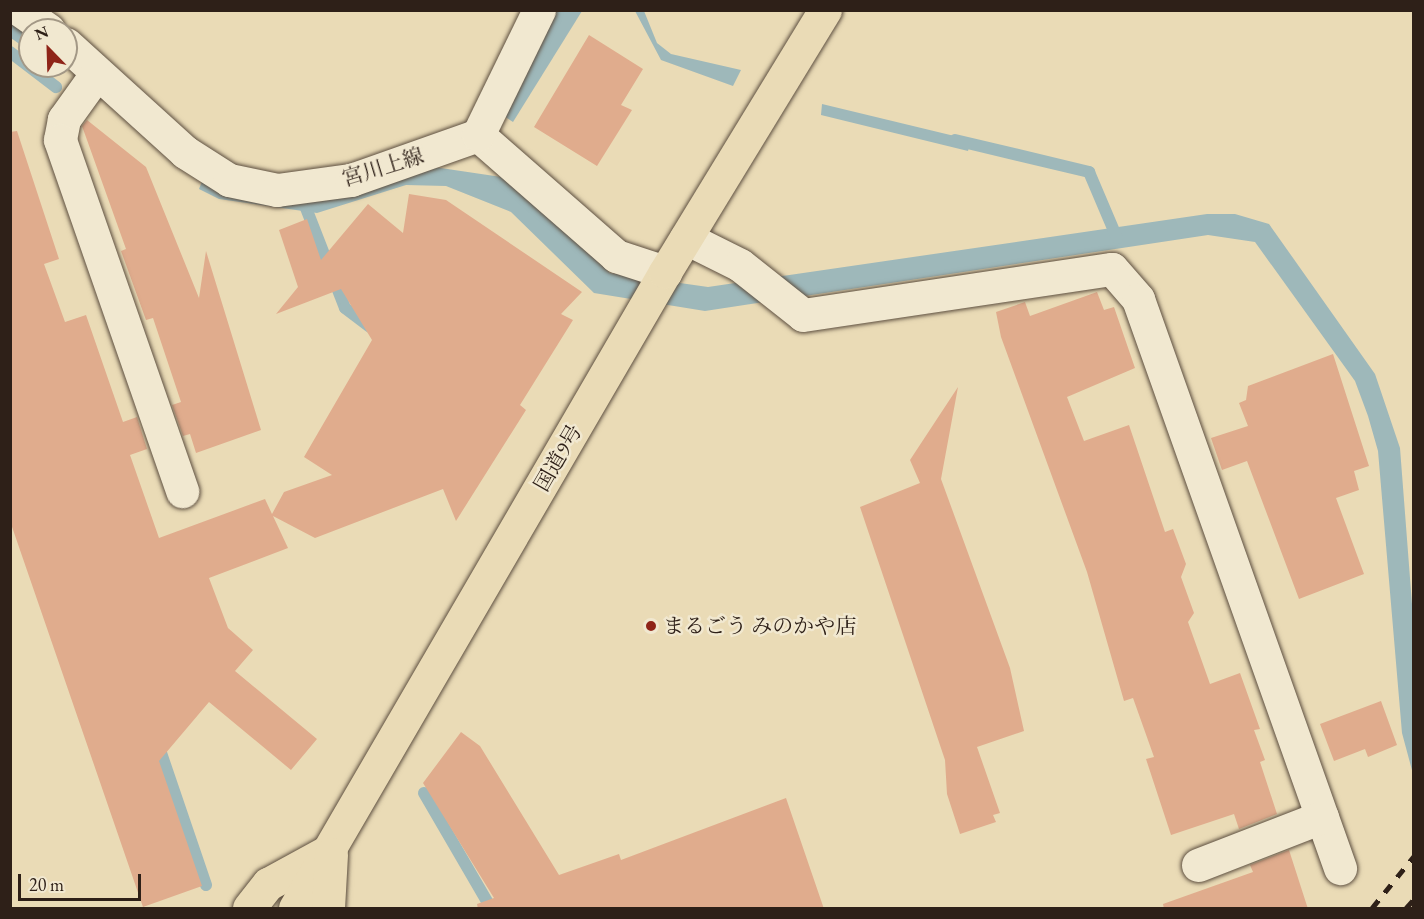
<!DOCTYPE html>
<meta charset="utf-8">
<style>
body{margin:0}
#map{position:relative;width:1424px;height:919px;overflow:hidden;background:#eadbb6;font-family:"EB Garamond","Noto Serif JP",serif}
div>[style]{position:absolute}
.water>*{inset:0;background:#9eb8ba}
.stream>*{height:12px;margin:-6px;padding:0 6px;transform-origin:6px;border-radius:6px;background:#9eb8ba}
.building>*{inset:0;background:#e0ac8d}
.roads{filter:drop-shadow(0 0 2px #5d4f40) drop-shadow(0 0 2px #5d4f40)}
.minor>*{height:33px;margin:-16.5px;padding:0 16.5px;transform-origin:16.5px;border-radius:16.5px;background:#f1e8d0}
.highway>*{height:33px;margin:-16.5px;padding:0 16.5px;transform-origin:16.5px;border-radius:16.5px;background:#eadbb6}
.rail>*{height:4.5px;margin-top:-2.25px;transform-origin:0;background:repeating-linear-gradient(90deg,#2e2018 0 10px,transparent 0 20px)}
.dots>*{width:16px;height:16px;translate:-50% -50%;box-sizing:border-box;border:3px solid #f1e8d0;border-radius:50%}
span{translate:-50% -50%;white-space:nowrap;text-align:center;line-height:1.15;-webkit-text-stroke:5px #f1e8d0;paint-order:stroke}
.street-label{font-size:21px;color:#2e2018}
.poi-label{font-size:21px;color:#2e2018}
.left{translate:0 -50%;text-align:left}
.frame{position:absolute;inset:0;border:12px solid #2e2018;pointer-events:none}
.north{position:absolute;left:18px;top:18px;width:60px;height:60px;box-sizing:border-box;background:#f1e8d0;border:2px solid #a39886;border-radius:50%;rotate:337deg;font-size:16px;font-weight:700;line-height:24px;text-align:center;color:#2e2018}
.north::after{content:'';display:block;margin:auto;width:21px;height:27px;background:#8f2418;clip-path:polygon(50% 0,100% 100%,50% 72%,0 100%)}
.scale{position:absolute;left:18px;top:874px;width:123px;height:27px;box-sizing:border-box;border:3px solid #2e2018;border-top:0;padding-left:8px;font-size:18px;line-height:21px;white-space:nowrap;color:#2e2018;-webkit-text-stroke:4px #f1e8d0;paint-order:stroke}
</style>
<div id="map">
<div class="water">
<i style="clip-path:polygon(557px 11px,582px 11px,513px 122px,499px 113px,501px 99px)"></i>
<i style="clip-path:polygon(635px 11px,644px 11px,657px 43px,671px 54px,741px 70px,733px 86px,661px 60px)"></i>
<i style="clip-path:polygon(822px 104px,971px 140px,968px 151px,821px 115px)"></i>
<i style="clip-path:polygon(434px 167px,508px 178px,610px 273px,708px 287px,1207px 214px,1235px 214px,1269px 224px,1375px 374px,1400px 448px,1413px 617px,1413px 774px,1402px 733px,1378px 451px,1368px 416px,1355px 381px,1255px 242px,1208px 235px,705px 311px,594px 293px,511px 212px,446px 186px,406px 185px,317px 213px,219px 199px,199px 189px,203px 179px,269px 201px,304px 203px)"></i>
</div>
<div class="stream">
<i style="left:10px;top:30px;width:24px;rotate:35deg"></i>
<i style="left:10px;top:52px;width:58px;rotate:37.3deg"></i>
<i style="left:955px;top:140px;width:138px;rotate:13.4deg"></i>
<i style="left:1089px;top:172px;width:72px;rotate:67deg"></i>
<i style="left:306px;top:208px;width:107px;rotate:68.7deg"></i>
<i style="left:345px;top:308px;width:31px;rotate:37deg"></i>
<i style="left:158px;top:744px;width:149px;rotate:71.2deg"></i>
<i style="left:424px;top:793px;width:133px;rotate:59.8deg"></i>
</div>
<div class="building">
<i style="clip-path:polygon(589px 35px,643px 69px,621px 105px,632px 110px,597px 166px,534px 127px)"></i>
<i style="clip-path:polygon(87px 120px,146px 167px,199px 298px,206px 251px,261px 430px,196px 453px,190px 434px,183px 436px,172px 405px,181px 402px,153px 318px,146px 320px,121px 251px,126px 249px,82px 126px)"></i>
<i style="clip-path:polygon(17px 131px,59px 259px,44px 264px,65px 322px,86px 315px,123px 422px,137px 417px,147px 449px,130px 455px,159px 538px,265px 499px,272px 514px,284px 492px,332px 475px,304px 457px,372px 340px,341px 289px,276px 314px,298px 287px,279px 230px,307px 219px,321px 260px,368px 204px,403px 233px,409px 194px,446px 200px,582px 292px,561px 314px,573px 320px,520px 405px,526px 410px,456px 521px,443px 489px,315px 538px,273px 516px,288px 548px,209px 578px,228px 628px,253px 650px,235px 671px,317px 739px,291px 770px,209px 702px,159px 761px,202px 886px,143px 907px,10px 521px,10px 132px)"></i>
<i style="clip-path:polygon(1097px 292px,1104px 310px,1114px 307px,1135px 368px,1067px 397px,1084px 441px,1129px 425px,1165px 532px,1173px 529px,1186px 564px,1181px 577px,1194px 613px,1188px 622px,1210px 684px,1240px 673px,1260px 729px,1254px 730px,1265px 760px,1260px 762px,1277px 814px,1239px 829px,1234px 814px,1171px 835px,1146px 759px,1154px 757px,1133px 698px,1124px 701px,1087px 572px,1001px 337px,996px 312px,1025px 302px,1030px 316px)"></i>
<i style="clip-path:polygon(1333px 354px,1369px 466px,1354px 471px,1359px 490px,1336px 498px,1364px 574px,1299px 599px,1247px 461px,1222px 470px,1211px 438px,1248px 426px,1239px 403px,1246px 400px,1248px 386px)"></i>
<i style="clip-path:polygon(958px 387px,941px 479px,1010px 668px,1024px 731px,977px 747px,1000px 813px,993px 815px,996px 822px,960px 834px,947px 794px,945px 760px,860px 507px,920px 483px,910px 460px)"></i>
<i style="clip-path:polygon(1381px 701px,1397px 745px,1368px 757px,1365px 749px,1334px 761px,1320px 724px)"></i>
<i style="clip-path:polygon(461px 732px,480px 746px,559px 875px,619px 854px,621px 860px,786px 798px,824px 909px,478px 909px,477px 904px,494px 898px,423px 783px)"></i>
<i style="clip-path:polygon(1289px 850px,1308px 909px,1164px 909px,1163px 904px,1253px 872px,1250px 865px)"></i>
</div>
<div class="roads">
<div class="minor">
<i style="left:20px;top:10px;width:35px;rotate:35deg"></i>
<i style="left:66px;top:44px;width:161px;rotate:42.2deg"></i>
<i style="left:185px;top:152px;width:52px;rotate:32.5deg"></i>
<i style="left:229px;top:180px;width:49px;rotate:11.8deg"></i>
<i style="left:277px;top:190px;width:75px;rotate:-7.7deg"></i>
<i style="left:351px;top:180px;width:135px;rotate:-19.5deg"></i>
<i style="left:478px;top:135px;width:184px;rotate:41.2deg"></i>
<i style="left:616px;top:256px;width:52px;rotate:18.1deg"></i>
<i style="left:97px;top:73px;width:57px;rotate:125.7deg"></i>
<i style="left:64px;top:119px;width:21px;rotate:101deg"></i>
<i style="left:60px;top:140px;width:372px;rotate:70.8deg"></i>
<i style="left:478px;top:135px;width:139px;rotate:-64deg"></i>
<i style="left:686px;top:238px;width:60px;rotate:26.6deg"></i>
<i style="left:740px;top:265px;width:80px;rotate:38.4deg"></i>
<i style="left:803px;top:315px;width:312px;rotate:-8.5deg"></i>
<i style="left:1112px;top:269px;width:40px;rotate:49deg"></i>
<i style="left:1138px;top:299px;width:604px;rotate:70.45deg"></i>
<i style="left:1198px;top:865px;width:133px;rotate:-21.2deg"></i>
</div>
<div class="highway">
<i style="left:249px;top:908px;width:31px;rotate:-52deg"></i>
<i style="left:268px;top:884px;width:71px;rotate:-28.7deg"></i>
<i style="left:295px;top:908px;width:736px;rotate:-59.81deg"></i>
<i style="left:665px;top:272px;width:307px;rotate:-58.6deg"></i>
<i style="left:328px;top:908px;width:54px;rotate:-86.8deg"></i>
</div>
</div>
<div class="rail">
<i style="left:1372px;top:908px;width:67px;rotate:-51.1deg"></i>
<i style="left:1406px;top:908px;width:12px;rotate:-48deg"></i>
</div>
<div class="dots">
<i style="left:651px;top:626px;background:#8f2418"></i>
</div>
<div class="street-label">
<span style="left:383px;top:167px;rotate:-17deg">宮川上線</span>
<span style="left:558px;top:458px;rotate:-60deg">国道9号</span>
</div>
<div class="poi-label">
<span class="left" style="left:663px;top:626px">まるごう みのかや店</span>
</div>
<div class="frame"></div>
<div class="north">N</div>
<div class="scale">20 m</div>
</div>
